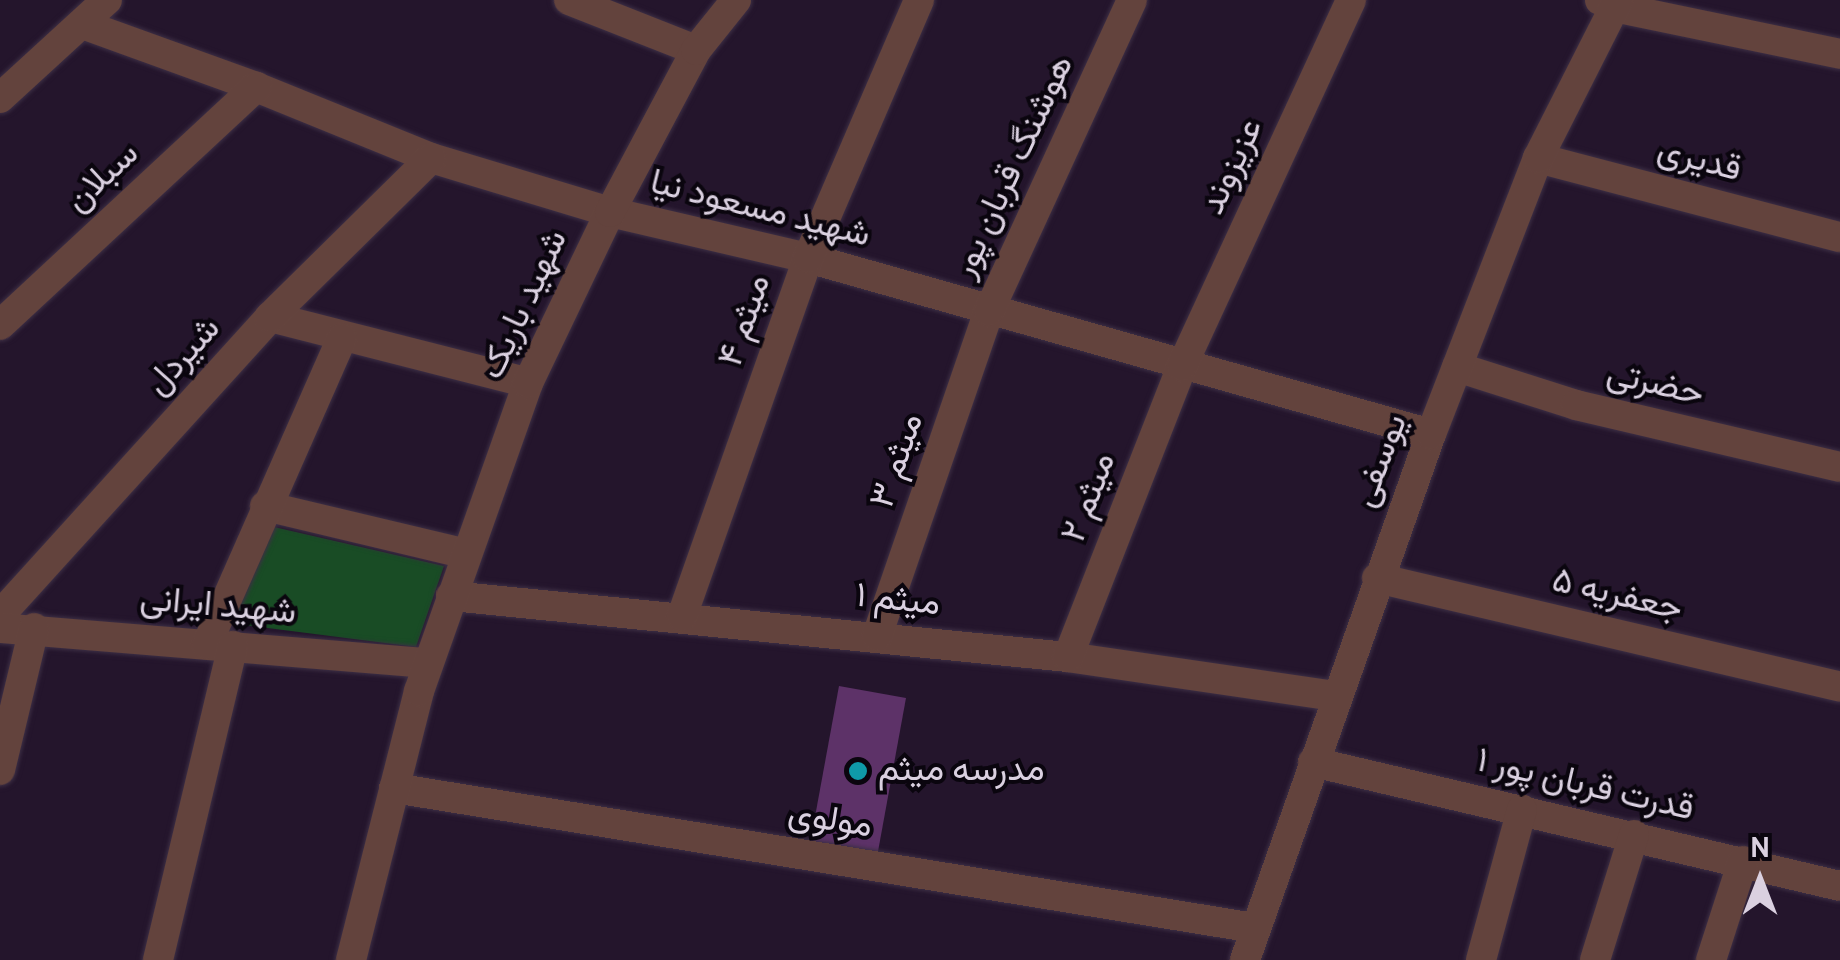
<!DOCTYPE html>
<meta charset="utf-8">
<style>
body{margin:0}
#map{position:relative;width:1840px;height:960px;overflow:hidden;background:#24152c;font-family:Overpass,Vazirmatn,sans-serif}
div>[style]{position:absolute}
.green>*{inset:0;background:#194c25}
.building>*{inset:0;background:#5d3268}
.roads{filter:drop-shadow(0 0 2px #3d2f45) drop-shadow(0 0 2px #3d2f45)}
.minor>*{height:30px;margin:-15px;padding:0 15px;transform-origin:15px;border-radius:15px;background:#63433d}
.dots>*{width:28px;height:28px;translate:-50% -50%;box-sizing:border-box;border:5px solid #0a050e;border-radius:50%}
span{translate:-50% -50%;white-space:nowrap;text-align:center;line-height:1.15;-webkit-text-stroke:8px #0a050e;paint-order:stroke}
.street-label{font-size:35px;color:#dad0e0}
.poi-label{font-size:35px;color:#dad0e0}
.left{translate:0 -50%;text-align:left}
.north{position:absolute;left:1710px;top:830px;width:100px;height:100px;-webkit-text-stroke:8px #0a050e;paint-order:stroke;rotate:0deg;font-size:28px;font-weight:700;line-height:40px;text-align:center;color:#dad0e0}
.north::after{content:'';display:block;margin:auto;width:35px;height:45px;background:#dad0e0;clip-path:polygon(50% 0,100% 100%,50% 72%,0 100%)}
</style>
<div id="map">
<div class="green">
<i style="clip-path:polygon(261px 524px,444px 566px,416px 647px,228px 623px)"></i>
</div>
<div class="building">
<i style="clip-path:polygon(839px 686px,906px 698px,877px 857px,810px 844px)"></i>
</div>
<div class="roads">
<div class="minor">
<i style="left:569px;top:0;width:136px;rotate:21.5deg"></i>
<i style="left:1600px;top:0;width:16px;rotate:27deg"></i>
<i style="left:1614px;top:7px;width:231px;rotate:11.7deg"></i>
<i style="left:82px;top:24px;width:185px;rotate:19.9deg"></i>
<i style="left:256px;top:87px;width:189px;rotate:22.1deg"></i>
<i style="left:431px;top:158px;width:187px;rotate:16.8deg"></i>
<i style="left:610px;top:212px;width:203px;rotate:13.1deg"></i>
<i style="left:808px;top:258px;width:647px;rotate:15.78deg"></i>
<i style="left:0;top:98px;width:145px;rotate:-42.5deg"></i>
<i style="left:1538px;top:158px;width:312px;rotate:14.7deg"></i>
<i style="left:270px;top:317px;width:266px;rotate:14.3deg"></i>
<i style="left:0;top:325px;width:350px;rotate:-42.9deg"></i>
<i style="left:1457px;top:367px;width:125px;rotate:17.7deg"></i>
<i style="left:1576px;top:405px;width:271px;rotate:13.2deg"></i>
<i style="left:265px;top:506px;width:207px;rotate:13.4deg"></i>
<i style="left:1377px;top:578px;width:476px;rotate:13.2deg"></i>
<i style="left:451px;top:596px;width:620px;rotate:5.65deg"></i>
<i style="left:1068px;top:657px;width:271px;rotate:8.3deg"></i>
<i style="left:0;top:615px;width:402px;rotate:-47.8deg"></i>
<i style="left:270px;top:317px;width:226px;rotate:-44.6deg"></i>
<i style="left:682px;top:616px;width:380px;rotate:-70.6deg"></i>
<i style="left:808px;top:258px;width:281px;rotate:-66.7deg"></i>
<i style="left:0;top:628px;width:429px;rotate:4.7deg"></i>
<i style="left:877px;top:636px;width:344px;rotate:-71deg"></i>
<i style="left:989px;top:311px;width:342px;rotate:-65.3deg"></i>
<i style="left:207px;top:644px;width:334px;rotate:-66.2deg"></i>
<i style="left:1068px;top:657px;width:313px;rotate:-68.6deg"></i>
<i style="left:1182px;top:366px;width:403px;rotate:-65.2deg"></i>
<i style="left:1313px;top:762px;width:541px;rotate:13.24deg"></i>
<i style="left:0;top:770px;width:146px;rotate:-76.5deg"></i>
<i style="left:394px;top:788px;width:872px;rotate:9.24deg"></i>
<i style="left:158px;top:960px;width:323px;rotate:-76.6deg"></i>
<i style="left:351px;top:960px;width:277px;rotate:-75.8deg"></i>
<i style="left:419px;top:691px;width:327px;rotate:-70.5deg"></i>
<i style="left:528px;top:383px;width:190px;rotate:-64.4deg"></i>
<i style="left:610px;top:212px;width:183px;rotate:-62deg"></i>
<i style="left:696px;top:50px;width:64px;rotate:-51.3deg"></i>
<i style="left:1245px;top:960px;width:558px;rotate:-70.53deg"></i>
<i style="left:1431px;top:434px;width:296px;rotate:-68.8deg"></i>
<i style="left:1538px;top:158px;width:177px;rotate:-63.1deg"></i>
<i style="left:1481px;top:960px;width:156px;rotate:-74.8deg"></i>
<i style="left:1595px;top:960px;width:131px;rotate:-72.7deg"></i>
<i style="left:1711px;top:960px;width:104px;rotate:-72.1deg"></i>
</div>
</div>
<div class="dots">
<i style="left:858px;top:771px;background:#0f9aa8"></i>
</div>
<div class="street-label">
<span style="left:1699px;top:161px;rotate:15deg">قدیری</span>
<span style="left:1014px;top:167px;rotate:-65deg">هوشنگ قربان پور</span>
<span style="left:1233px;top:167px;rotate:-65deg">عزیزوند</span>
<span style="left:103px;top:178px;rotate:-43deg">سبلان</span>
<span style="left:760px;top:210px;rotate:14deg">شهید مسعود نیا</span>
<span style="left:525px;top:305px;rotate:-65deg">شهید باریک</span>
<span style="left:746px;top:321px;rotate:-71deg">میثم ۴</span>
<span style="left:184px;top:357px;rotate:-48deg">شیردل</span>
<span style="left:1655px;top:385px;rotate:13deg">حضرتی</span>
<span style="left:898px;top:461px;rotate:-71deg">میثم ۳</span>
<span style="left:1381px;top:461px;rotate:-69deg">یوسفی</span>
<span style="left:1090px;top:498px;rotate:-69deg">میثم ۲</span>
<span style="left:1617px;top:596px;rotate:13deg">جعفریه ۵</span>
<span style="left:898px;top:601px;rotate:6deg">میثم ۱</span>
<span style="left:218px;top:607px;rotate:5deg">شهید ایرانی</span>
<span style="left:1585px;top:786px;rotate:13deg">قدرت قربان پور ۱</span>
<span style="left:830px;top:821px;rotate:9deg">مولوی</span>
</div>
<div class="poi-label">
<span class="left" style="left:878px;top:771px">مدرسه میثم</span>
</div>
<div class="north">N</div>
</div>
